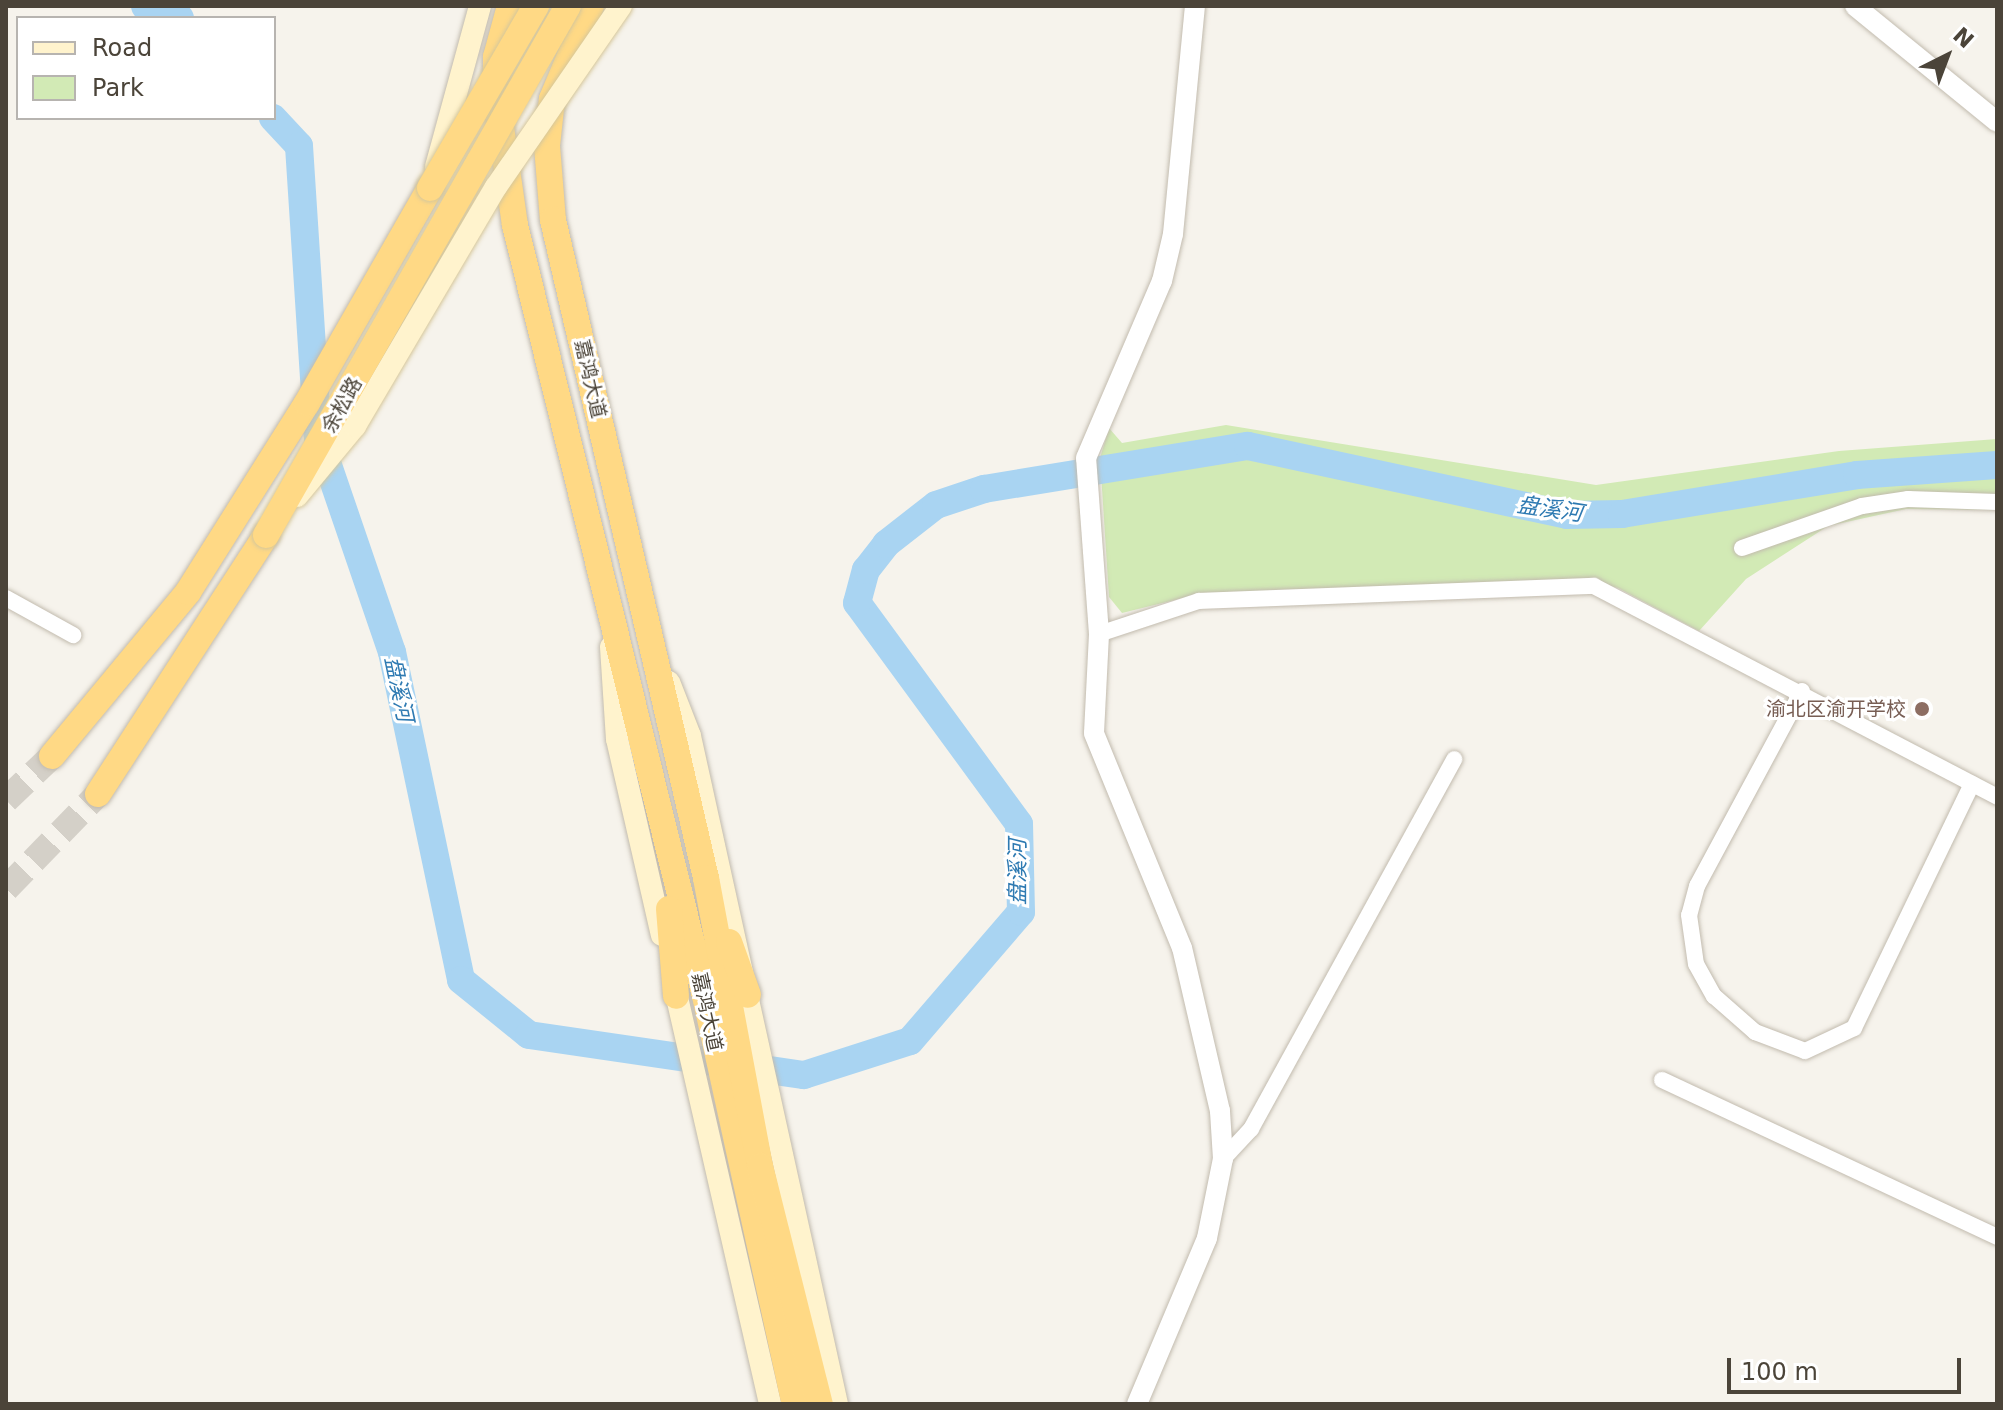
<!DOCTYPE html>
<meta charset="utf-8">
<style>
body{margin:0}
#map{position:relative;width:2003px;height:1410px;overflow:hidden;background:#f6f3ec;font-family:"DejaVu Sans","Noto Sans SC",sans-serif}
div>[style]{position:absolute}
.green>*{inset:0;background:#d2eab5}
.river>*{height:28px;margin:-14px;padding:0 14px;transform-origin:14px;border-radius:14px;background:#a9d4f2}
.trunk-tunnel>*{height:26px;margin-top:-13px;transform-origin:0;background:repeating-linear-gradient(90deg,#d4d0c8 0 26px,transparent 0 39px)}
.roads{filter:drop-shadow(0 0 2px #c2bbae) drop-shadow(0 0 2px #c2bbae)}
.minor>*{height:16px;margin:-8px;padding:0 8px;transform-origin:8px;border-radius:8px;background:#fff}
.tertiary>*{height:20px;margin:-10px;padding:0 10px;transform-origin:10px;border-radius:10px;background:#fff}
.secondary>*{height:22px;margin:-11px;padding:0 11px;transform-origin:11px;border-radius:11px;background:#fff3cd}
.trunk>*{height:26px;margin:-13px;padding:0 13px;transform-origin:13px;border-radius:13px;background:#ffd985}
.bridges{filter:drop-shadow(0 0 2px #d6c79b) drop-shadow(0 0 2px #d6c79b)}
.secondary-bridge>*{height:22px;margin:-11px;padding:0 11px;transform-origin:11px;border-radius:11px;background:#fff3cd}
.trunk-bridge>*{height:26px;margin:-13px;padding:0 13px;transform-origin:13px;border-radius:13px;background:#ffd985}
.dots>*{width:22px;height:22px;translate:-50% -50%;box-sizing:border-box;border:4px solid #fff;border-radius:50%}
span{translate:-50% -50%;white-space:nowrap;text-align:center;line-height:1.15;-webkit-text-stroke:6px #fff;paint-order:stroke}
.street-label{font-size:20px;color:#4b4439}
.education-label{font-size:20px;color:#785e54}
.right{translate:-100% -50%;text-align:right}
.water-label{font-size:22px;color:#2e7ab2;font-style:italic}
.frame{position:absolute;inset:0;border:8px solid #4b4439;pointer-events:none}
.legend{position:absolute;left:16px;top:16px;width:260px;height:104px;box-sizing:border-box;background:#fff;border:2px solid #b7b4b0;margin:0;padding:10px 14px;list-style:none;font-size:24px;color:#4b4439}
.legend li{display:flex;align-items:center;gap:16px;height:40px}
.legend b{width:40px;border:2px solid #b7b4b0}
.north{position:absolute;left:1907px;top:16px;width:80px;height:80px;-webkit-text-stroke:6px #fff;paint-order:stroke;rotate:42deg;font-size:22px;font-weight:700;line-height:32px;text-align:center;color:#4b4439}
.north::after{content:'';display:block;margin:auto;width:28px;height:36px;background:#4b4439;clip-path:polygon(50% 0,100% 100%,50% 72%,0 100%)}
.scale{position:absolute;left:1727px;top:1358px;width:234px;height:36px;box-sizing:border-box;border:4px solid #4b4439;border-top:0;padding-left:10px;font-size:24px;line-height:28px;white-space:nowrap;color:#4b4439;-webkit-text-stroke:6px #fff;paint-order:stroke}
</style>
<div id="map">
<div class="green">
<i style="clip-path:polygon(1226px 425px,1596px 485px,1839px 451px,1997px 439px,1997px 510px,1906px 509px,1828px 526px,1746px 579px,1699px 631px,1618px 588px,1593px 581px,1195px 595px,1122px 613px,1109px 597px,1100px 458px,1109px 428px,1122px 443px)"></i>
</div>
<div class="river">
<i style="left:145px;top:6px;width:37px;rotate:19deg"></i>
<i style="left:273px;top:118px;width:38px;rotate:47deg"></i>
<i style="left:299px;top:146px;width:291px;rotate:86.3deg"></i>
<i style="left:318px;top:436px;width:228px;rotate:71.1deg"></i>
<i style="left:392px;top:652px;width:335px;rotate:78.1deg"></i>
<i style="left:461px;top:980px;width:87px;rotate:39deg"></i>
<i style="left:529px;top:1035px;width:278px;rotate:8.3deg"></i>
<i style="left:804px;top:1075px;width:111px;rotate:-17.8deg"></i>
<i style="left:910px;top:1041px;width:170px;rotate:-49.3deg"></i>
<i style="left:1021px;top:912px;width:88px;rotate:-91.3deg"></i>
<i style="left:1019px;top:824px;width:274px;rotate:-126.2deg"></i>
<i style="left:857px;top:603px;width:34px;rotate:-75deg"></i>
<i style="left:866px;top:570px;width:33px;rotate:-52deg"></i>
<i style="left:886px;top:544px;width:63px;rotate:-38deg"></i>
<i style="left:936px;top:505px;width:51px;rotate:-18.4deg"></i>
<i style="left:984px;top:489px;width:267px;rotate:-9.3deg"></i>
<i style="left:1248px;top:446px;width:326px;rotate:12.2deg"></i>
<i style="left:1567px;top:515px;width:55px;rotate:-1deg"></i>
<i style="left:1622px;top:514px;width:238px;rotate:-9.4deg"></i>
<i style="left:1857px;top:475px;width:140px;rotate:-4.1deg"></i>
</div>
<div class="trunk-tunnel">
<i style="left:6px;top:800px;width:64px;rotate:-43.7deg"></i>
<i style="left:6px;top:889px;width:132px;rotate:-45.9deg"></i>
</div>
<div class="roads">
<div class="minor">
<i style="left:1742px;top:548px;width:127px;rotate:-19.3deg"></i>
<i style="left:1862px;top:506px;width:47px;rotate:-8.7deg"></i>
<i style="left:1908px;top:499px;width:89px;rotate:1.9deg"></i>
<i style="left:6px;top:598px;width:77px;rotate:28.9deg"></i>
<i style="left:1099px;top:634px;width:105px;rotate:-18.3deg"></i>
<i style="left:1199px;top:601px;width:395px;rotate:-2.2deg"></i>
<i style="left:1594px;top:586px;width:455px;rotate:27.6deg"></i>
<i style="left:1802px;top:691px;width:221px;rotate:118.3deg"></i>
<i style="left:1697px;top:886px;width:30px;rotate:105deg"></i>
<i style="left:1689px;top:915px;width:49px;rotate:81.9deg"></i>
<i style="left:1696px;top:964px;width:37px;rotate:61deg"></i>
<i style="left:1714px;top:996px;width:55px;rotate:41.3deg"></i>
<i style="left:1755px;top:1032px;width:53px;rotate:20.8deg"></i>
<i style="left:1805px;top:1051px;width:54px;rotate:-25.1deg"></i>
<i style="left:1854px;top:1028px;width:271px;rotate:-64.2deg"></i>
<i style="left:1662px;top:1080px;width:370px;rotate:25.1deg"></i>
<i style="left:1223px;top:1159px;width:41px;rotate:-47deg"></i>
<i style="left:1251px;top:1129px;width:422px;rotate:-61.2deg"></i>
</div>
<div class="tertiary">
<i style="left:1855px;top:6px;width:183px;rotate:39.2deg"></i>
<i style="left:1137px;top:1404px;width:180px;rotate:-67.1deg"></i>
<i style="left:1207px;top:1238px;width:81px;rotate:-78.6deg"></i>
<i style="left:1223px;top:1159px;width:48px;rotate:-93.6deg"></i>
<i style="left:1220px;top:1111px;width:167px;rotate:-103.1deg"></i>
<i style="left:1182px;top:948px;width:232px;rotate:-112.3deg"></i>
<i style="left:1094px;top:733px;width:99px;rotate:-87.1deg"></i>
<i style="left:1099px;top:634px;width:176px;rotate:-94.2deg"></i>
<i style="left:1086px;top:458px;width:193px;rotate:-66.8deg"></i>
<i style="left:1162px;top:281px;width:48px;rotate:-76.8deg"></i>
<i style="left:1173px;top:234px;width:229px;rotate:-84.5deg"></i>
</div>
<div class="secondary">
<i style="left:436px;top:167px;width:167px;rotate:-74.7deg"></i>
<i style="left:611px;top:647px;width:92px;rotate:86.3deg"></i>
<i style="left:617px;top:739px;width:201px;rotate:77.1deg"></i>
<i style="left:669px;top:682px;width:58px;rotate:68.7deg"></i>
<i style="left:690px;top:736px;width:684px;rotate:77.59deg"></i>
<i style="left:673px;top:980px;width:435px;rotate:77.1deg"></i>
</div>
<div class="trunk">
<i style="left:510px;top:6px;width:53px;rotate:105.4deg"></i>
<i style="left:496px;top:57px;width:35px;rotate:90deg"></i>
<i style="left:496px;top:92px;width:134px;rotate:81.9deg"></i>
<i style="left:515px;top:225px;width:794px;rotate:76.16deg"></i>
<i style="left:705px;top:996px;width:418px;rotate:77.6deg"></i>
<i style="left:591px;top:6px;width:101px;rotate:112.8deg"></i>
<i style="left:552px;top:99px;width:47px;rotate:96.1deg"></i>
<i style="left:547px;top:146px;width:74px;rotate:85.4deg"></i>
<i style="left:553px;top:220px;width:676px;rotate:76.91deg"></i>
<i style="left:706px;top:878px;width:293px;rotate:79.4deg"></i>
<i style="left:760px;top:1166px;width:245px;rotate:75.9deg"></i>
<i style="left:52px;top:756px;width:213px;rotate:-50.3deg"></i>
<i style="left:188px;top:592px;width:223px;rotate:-57.8deg"></i>
<i style="left:307px;top:403px;width:248px;rotate:-60.2deg"></i>
<i style="left:98px;top:794px;width:309px;rotate:-57deg"></i>
<i style="left:669px;top:909px;width:87px;rotate:85.4deg"></i>
<i style="left:729px;top:942px;width:56px;rotate:70.3deg"></i>
</div>
</div>
<div class="bridges">
<div class="secondary-bridge">
<i style="left:297px;top:496px;width:91px;rotate:-50.4deg"></i>
<i style="left:355px;top:426px;width:277px;rotate:-59.5deg"></i>
<i style="left:496px;top:187px;width:220px;rotate:-55.4deg"></i>
</div>
<div class="trunk-bridge">
<i style="left:430px;top:188px;width:211px;rotate:-59.8deg"></i>
<i style="left:266px;top:535px;width:609px;rotate:-60.28deg"></i>
</div>
</div>
<div class="dots">
<i style="left:1922px;top:709px;background:#8d6e63"></i>
</div>
<div class="street-label">
<span style="left:590px;top:379px;rotate:77deg">嘉鸿大道</span>
<span style="left:342px;top:405px;rotate:-60deg">余松路</span>
<span style="left:707px;top:1012px;rotate:78deg">嘉鸿大道</span>
</div>
<div class="education-label">
<span class="right" style="left:1906px;top:709px">渝北区渝开学校</span>
</div>
<div class="water-label">
<span style="left:1550px;top:509px;rotate:8deg">盘溪河</span>
<span style="left:399px;top:689px;rotate:78deg">盘溪河</span>
<span style="left:1018px;top:872px;rotate:-90deg">盘溪河</span>
</div>
<div class="frame"></div>
<ul class="legend">
<li><b style="height:10px;background:#fff3cd"></b>Road</li>
<li><b style="height:22px;background:#d2eab5"></b>Park</li>
</ul>
<div class="north">N</div>
<div class="scale">100 m</div>
</div>
